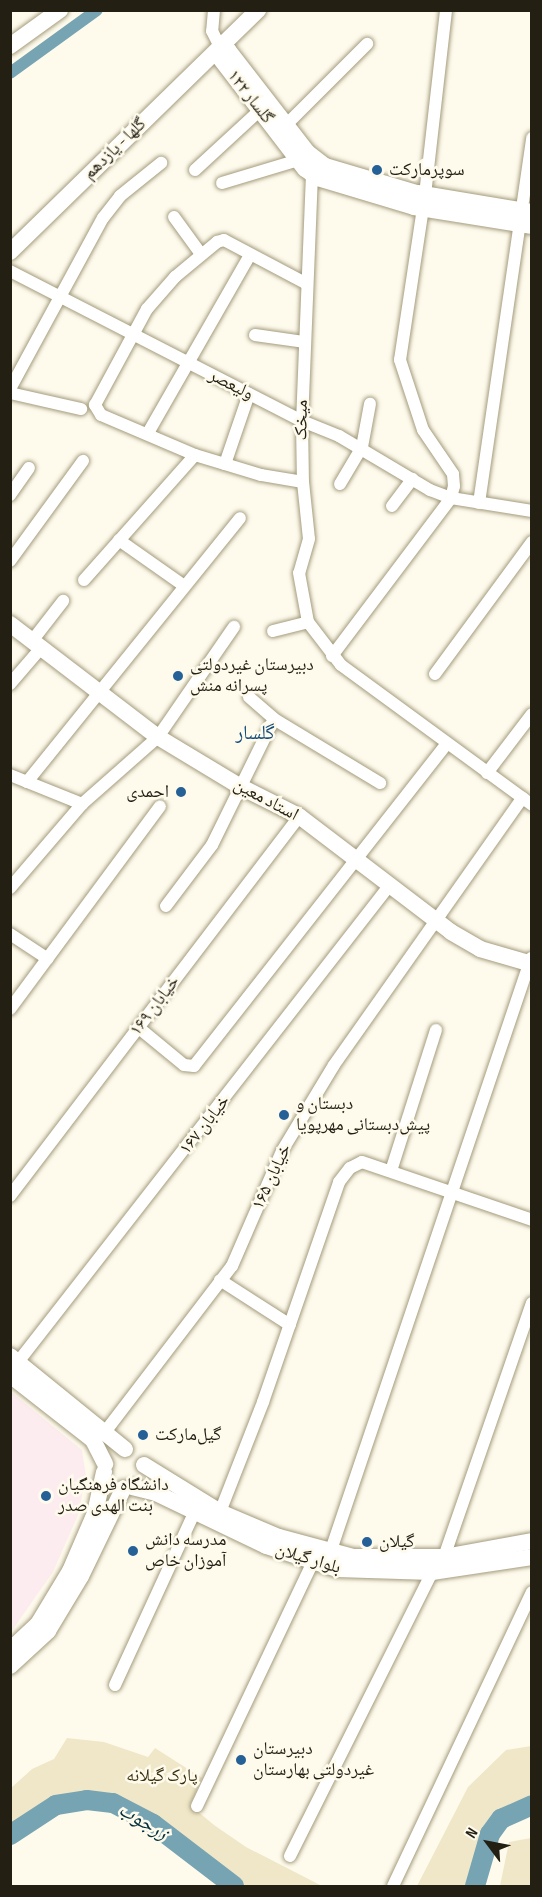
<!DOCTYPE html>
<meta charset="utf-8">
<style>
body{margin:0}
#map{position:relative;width:542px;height:1897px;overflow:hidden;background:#fefbed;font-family:"Sofia Sans Condensed","Noto Naskh Arabic",sans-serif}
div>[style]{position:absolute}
.education>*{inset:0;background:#fcecef}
.green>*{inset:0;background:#f0e7c9}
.canal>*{height:12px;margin:-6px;padding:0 6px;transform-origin:6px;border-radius:6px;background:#76a4b3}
.river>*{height:20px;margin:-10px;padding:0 10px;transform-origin:10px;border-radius:10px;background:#76a4b3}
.roads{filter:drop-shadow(0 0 2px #a49b7c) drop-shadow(0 0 2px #a49b7c)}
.street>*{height:12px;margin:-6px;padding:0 6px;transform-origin:6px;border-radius:6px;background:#fff}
.secondary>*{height:16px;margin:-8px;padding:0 8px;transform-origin:8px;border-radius:8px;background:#fff}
.dots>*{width:16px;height:16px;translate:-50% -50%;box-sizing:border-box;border:3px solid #fefbed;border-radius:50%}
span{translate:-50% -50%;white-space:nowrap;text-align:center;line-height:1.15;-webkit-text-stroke:5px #fefbed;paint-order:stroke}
.street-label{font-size:18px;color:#231f13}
.poi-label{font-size:18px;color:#231f13}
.left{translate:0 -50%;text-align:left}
.right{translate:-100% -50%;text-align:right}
.park-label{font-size:18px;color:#372e0d}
.neighbourhood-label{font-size:20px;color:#12497b}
.water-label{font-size:20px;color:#012f3b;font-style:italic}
.frame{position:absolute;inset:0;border:12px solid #231f13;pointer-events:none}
.north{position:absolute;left:458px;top:1813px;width:60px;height:60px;-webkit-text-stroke:4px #fefbed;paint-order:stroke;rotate:302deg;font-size:16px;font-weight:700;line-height:24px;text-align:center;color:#231f13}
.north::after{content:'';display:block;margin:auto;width:21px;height:27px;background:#231f13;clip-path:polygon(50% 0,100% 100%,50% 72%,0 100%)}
</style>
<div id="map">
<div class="education">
<i style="clip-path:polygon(11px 1392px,82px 1450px,86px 1476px,78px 1515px,53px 1572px,11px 1632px)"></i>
</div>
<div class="green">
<i style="clip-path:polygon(67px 1738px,104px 1742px,148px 1757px,155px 1748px,202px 1778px,190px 1805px,214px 1825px,246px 1847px,322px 1886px,246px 1886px,146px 1812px,110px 1797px,63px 1800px,31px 1814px,11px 1829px,11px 1788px,32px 1769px,54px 1759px)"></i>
<i style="clip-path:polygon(531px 1746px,531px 1799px,489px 1827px,465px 1886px,417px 1886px,468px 1787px,506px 1750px)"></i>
<i style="clip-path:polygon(531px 1838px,531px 1886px,500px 1886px,509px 1842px)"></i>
</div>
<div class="canal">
<i style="left:10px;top:73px;width:107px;rotate:-35.9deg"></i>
</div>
<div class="river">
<i style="left:10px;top:1835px;width:55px;rotate:-33.1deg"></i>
<i style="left:56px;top:1805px;width:31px;rotate:-9deg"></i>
<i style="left:87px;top:1800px;width:26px;rotate:7deg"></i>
<i style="left:113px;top:1803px;width:45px;rotate:27.7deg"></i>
<i style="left:153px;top:1824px;width:102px;rotate:37.4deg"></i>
<i style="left:475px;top:1886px;width:54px;rotate:-73.9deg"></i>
<i style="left:490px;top:1834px;width:19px;rotate:-54deg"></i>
<i style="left:501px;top:1819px;width:34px;rotate:-24deg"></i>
</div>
<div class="roads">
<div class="street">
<i style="left:214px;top:10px;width:21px;rotate:95deg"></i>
<i style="left:212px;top:31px;width:18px;rotate:63deg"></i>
<i style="left:281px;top:130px;width:122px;rotate:-45deg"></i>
<i style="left:195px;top:170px;width:88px;rotate:-42.7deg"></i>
<i style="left:312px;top:174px;width:247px;rotate:92.3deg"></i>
<i style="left:302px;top:421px;width:61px;rotate:89.1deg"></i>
<i style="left:303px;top:482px;width:57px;rotate:84deg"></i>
<i style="left:309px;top:539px;width:35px;rotate:106deg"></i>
<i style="left:299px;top:573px;width:50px;rotate:79.6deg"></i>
<i style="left:308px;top:622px;width:54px;rotate:52.5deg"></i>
<i style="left:341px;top:665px;width:237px;rotate:36.2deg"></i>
<i style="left:222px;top:183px;width:79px;rotate:-16.8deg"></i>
<i style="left:174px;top:217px;width:46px;rotate:53.9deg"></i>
<i style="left:10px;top:271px;width:328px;rotate:27.2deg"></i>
<i style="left:302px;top:421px;width:40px;rotate:22deg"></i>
<i style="left:339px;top:436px;width:106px;rotate:30.7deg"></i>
<i style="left:430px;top:490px;width:22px;rotate:21deg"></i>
<i style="left:451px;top:498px;width:82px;rotate:9.1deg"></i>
<i style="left:255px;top:335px;width:49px;rotate:8.1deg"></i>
<i style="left:10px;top:389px;width:195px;rotate:-61.5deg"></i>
<i style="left:103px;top:218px;width:28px;rotate:-52deg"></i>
<i style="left:120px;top:196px;width:53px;rotate:-38.8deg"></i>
<i style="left:10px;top:393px;width:73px;rotate:12.7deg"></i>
<i style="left:148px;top:433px;width:205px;rotate:-60.2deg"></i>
<i style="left:225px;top:464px;width:74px;rotate:-71.1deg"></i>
<i style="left:303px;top:482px;width:43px;rotate:-170.5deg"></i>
<i style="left:261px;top:475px;width:69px;rotate:-163.1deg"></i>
<i style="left:195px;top:455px;width:102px;rotate:-156.9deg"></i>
<i style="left:101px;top:415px;width:12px;rotate:-121deg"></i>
<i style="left:95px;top:405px;width:109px;rotate:-61.6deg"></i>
<i style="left:147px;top:309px;width:43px;rotate:-48.8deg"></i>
<i style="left:175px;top:277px;width:55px;rotate:-39.8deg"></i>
<i style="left:217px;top:242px;width:7px;rotate:-16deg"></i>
<i style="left:224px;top:240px;width:94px;rotate:27.9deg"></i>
<i style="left:340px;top:484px;width:43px;rotate:-59.3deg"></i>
<i style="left:362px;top:447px;width:44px;rotate:-79.5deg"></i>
<i style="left:10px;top:495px;width:33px;rotate:-55deg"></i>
<i style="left:479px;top:503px;width:369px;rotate:-81.7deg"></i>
<i style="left:392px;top:506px;width:34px;rotate:-53deg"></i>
<i style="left:119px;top:540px;width:78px;rotate:35.1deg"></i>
<i style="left:10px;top:561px;width:124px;rotate:-53.9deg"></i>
<i style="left:84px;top:580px;width:167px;rotate:-48.4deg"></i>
<i style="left:273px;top:631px;width:36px;rotate:-14deg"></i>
<i style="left:32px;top:641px;width:51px;rotate:-52.2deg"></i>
<i style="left:332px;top:656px;width:198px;rotate:-53deg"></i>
<i style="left:451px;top:498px;width:12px;rotate:-76deg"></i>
<i style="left:454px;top:486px;width:12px;rotate:-95deg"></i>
<i style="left:453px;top:474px;width:53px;rotate:-124.3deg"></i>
<i style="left:423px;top:430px;width:74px;rotate:-108.2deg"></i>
<i style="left:400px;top:360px;width:167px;rotate:-81.4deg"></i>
<i style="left:425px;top:195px;width:186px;rotate:-83.5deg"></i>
<i style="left:435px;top:674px;width:164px;rotate:-53.7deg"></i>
<i style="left:10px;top:684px;width:48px;rotate:-49.3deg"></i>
<i style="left:249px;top:697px;width:33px;rotate:41deg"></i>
<i style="left:274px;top:719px;width:124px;rotate:31.1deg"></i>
<i style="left:487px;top:773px;width:74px;rotate:-52.7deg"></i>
<i style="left:10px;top:775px;width:78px;rotate:21.9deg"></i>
<i style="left:27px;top:782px;width:339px;rotate:-51.1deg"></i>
<i style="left:10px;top:888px;width:111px;rotate:-49.4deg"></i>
<i style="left:82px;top:804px;width:101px;rotate:-41.4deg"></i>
<i style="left:158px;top:737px;width:134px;rotate:-55.4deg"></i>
<i style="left:166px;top:906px;width:76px;rotate:-53deg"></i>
<i style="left:212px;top:845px;width:140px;rotate:-63.8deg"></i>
<i style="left:10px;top:934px;width:45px;rotate:33.3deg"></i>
<i style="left:10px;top:1009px;width:252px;rotate:-53.5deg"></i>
<i style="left:139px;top:1028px;width:58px;rotate:39.4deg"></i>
<i style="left:184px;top:1065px;width:10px;rotate:6deg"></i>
<i style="left:194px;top:1066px;width:408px;rotate:-51.9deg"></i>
<i style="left:391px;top:1171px;width:148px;rotate:-72.3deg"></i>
<i style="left:10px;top:1196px;width:477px;rotate:-52.7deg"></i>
<i style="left:220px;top:1280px;width:83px;rotate:32.7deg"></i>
<i style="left:18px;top:1362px;width:604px;rotate:-52.07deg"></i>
<i style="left:105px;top:1432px;width:209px;rotate:-52.6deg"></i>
<i style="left:232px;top:1266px;width:125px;rotate:-66.5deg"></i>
<i style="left:282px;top:1151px;width:100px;rotate:-58.8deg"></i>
<i style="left:334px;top:1065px;width:327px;rotate:-54.8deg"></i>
<i style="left:220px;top:1512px;width:118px;rotate:-68.6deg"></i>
<i style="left:263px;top:1402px;width:233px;rotate:-70.9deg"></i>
<i style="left:339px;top:1182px;width:18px;rotate:-52deg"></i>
<i style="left:350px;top:1168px;width:13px;rotate:-27deg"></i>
<i style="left:362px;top:1162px;width:180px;rotate:18.8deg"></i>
<i style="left:330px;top:1553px;width:628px;rotate:-71.33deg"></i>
<i style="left:444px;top:1557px;width:269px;rotate:-70.9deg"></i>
<i style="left:115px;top:1685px;width:189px;rotate:-65.3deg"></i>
<i style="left:197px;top:1806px;width:270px;rotate:-64.6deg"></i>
<i style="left:290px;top:1856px;width:318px;rotate:-63.4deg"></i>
<i style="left:393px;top:1886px;width:325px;rotate:-64.7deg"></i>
</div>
<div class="secondary">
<i style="left:10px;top:46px;width:62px;rotate:-35.8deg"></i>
<i style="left:220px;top:47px;width:10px;rotate:96deg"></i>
<i style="left:219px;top:57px;width:141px;rotate:52.5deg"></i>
<i style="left:305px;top:169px;width:16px;rotate:35deg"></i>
<i style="left:318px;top:178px;width:100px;rotate:16.8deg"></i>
<i style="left:414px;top:207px;width:120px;rotate:9.1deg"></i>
<i style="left:220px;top:47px;width:9px;rotate:21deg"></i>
<i style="left:228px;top:50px;width:129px;rotate:52.2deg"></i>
<i style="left:307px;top:152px;width:23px;rotate:38deg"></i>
<i style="left:325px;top:166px;width:96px;rotate:16.4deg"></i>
<i style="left:417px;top:193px;width:117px;rotate:9.4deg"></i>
<i style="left:10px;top:252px;width:347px;rotate:-44.3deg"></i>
<i style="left:10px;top:624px;width:186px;rotate:37.4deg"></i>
<i style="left:158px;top:737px;width:97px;rotate:31.1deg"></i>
<i style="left:241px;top:787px;width:65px;rotate:26.6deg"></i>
<i style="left:299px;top:816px;width:191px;rotate:37.3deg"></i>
<i style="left:451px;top:932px;width:34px;rotate:30deg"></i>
<i style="left:480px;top:949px;width:54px;rotate:16.1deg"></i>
<i style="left:10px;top:1356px;width:148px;rotate:39deg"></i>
<i style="left:10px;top:1375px;width:105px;rotate:38.1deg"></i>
<i style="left:93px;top:1440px;width:27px;rotate:63deg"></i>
<i style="left:144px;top:1465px;width:89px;rotate:31.7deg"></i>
<i style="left:220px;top:1512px;width:64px;rotate:23deg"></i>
<i style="left:279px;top:1537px;width:77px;rotate:15.1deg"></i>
<i style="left:353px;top:1557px;width:91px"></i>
<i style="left:444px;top:1557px;width:89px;rotate:-10.3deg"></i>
<i style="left:132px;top:1487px;width:25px;rotate:14deg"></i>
<i style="left:156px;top:1493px;width:122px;rotate:25.7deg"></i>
<i style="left:266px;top:1546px;width:75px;rotate:17.9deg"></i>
<i style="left:337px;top:1569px;width:95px;rotate:1.8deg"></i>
<i style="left:432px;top:1572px;width:101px;rotate:-8.5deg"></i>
<i style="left:10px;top:1650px;width:38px;rotate:-43deg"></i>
<i style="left:38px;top:1624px;width:62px;rotate:-58.9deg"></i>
<i style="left:70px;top:1571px;width:63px;rotate:-66.7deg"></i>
<i style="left:95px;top:1513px;width:42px;rotate:-77.6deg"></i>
<i style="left:10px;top:1666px;width:52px;rotate:-42.6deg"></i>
<i style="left:48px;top:1631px;width:64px;rotate:-59deg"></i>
<i style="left:81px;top:1576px;width:97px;rotate:-64.2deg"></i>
</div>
</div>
<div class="dots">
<i style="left:377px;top:170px;background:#256097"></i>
<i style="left:178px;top:676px;background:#256097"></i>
<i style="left:181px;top:792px;background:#256097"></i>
<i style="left:284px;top:1115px;background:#256097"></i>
<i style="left:143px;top:1435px;background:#256097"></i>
<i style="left:46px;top:1496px;background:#256097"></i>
<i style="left:367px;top:1542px;background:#256097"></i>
<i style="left:133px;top:1551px;background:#256097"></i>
<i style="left:241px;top:1760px;background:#256097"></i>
</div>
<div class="street-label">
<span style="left:250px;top:97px;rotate:52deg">گلسار ۱۲۲</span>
<span style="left:115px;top:149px;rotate:-44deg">گلها - یازدهم</span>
<span style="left:231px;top:385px;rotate:27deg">ولیعصر</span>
<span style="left:302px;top:420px;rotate:-89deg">میخک</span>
<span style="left:266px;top:800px;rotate:28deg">استاد معین</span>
<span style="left:155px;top:1006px;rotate:-53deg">خیابان ۱۶۹</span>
<span style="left:205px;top:1125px;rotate:-52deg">خیابان ۱۶۷</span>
<span style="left:272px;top:1177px;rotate:-65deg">خیابان ۱۶۵</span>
<span style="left:308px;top:1559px;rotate:17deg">بلوار گیلان</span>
</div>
<div class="poi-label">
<span class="left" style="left:389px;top:170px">سوپرمارکت</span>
<span class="left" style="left:190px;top:676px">دبیرستان غیردولتی<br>پسرانه منش</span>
<span class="right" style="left:169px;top:792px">احمدی</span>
<span class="left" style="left:296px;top:1115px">دبستان و<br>پیش‌دبستانی مهرپویا</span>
<span class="left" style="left:155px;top:1435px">گیل‌مارکت</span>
<span class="left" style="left:58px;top:1496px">دانشگاه فرهنگیان<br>بنت الهدی صدر</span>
<span class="left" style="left:145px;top:1551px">مدرسه دانش<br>آموزان خاص</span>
<span class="left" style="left:379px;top:1542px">گیلان</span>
<span class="left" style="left:253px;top:1760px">دبیرستان<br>غیردولتی بهارستان</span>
</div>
<div class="park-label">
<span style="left:162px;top:1776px">پارک گیلانه</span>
</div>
<div class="neighbourhood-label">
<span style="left:255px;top:733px">گلسار</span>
</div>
<div class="water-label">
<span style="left:143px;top:1822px;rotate:31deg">زرجوب</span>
</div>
<div class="frame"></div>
<div class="north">N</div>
</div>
